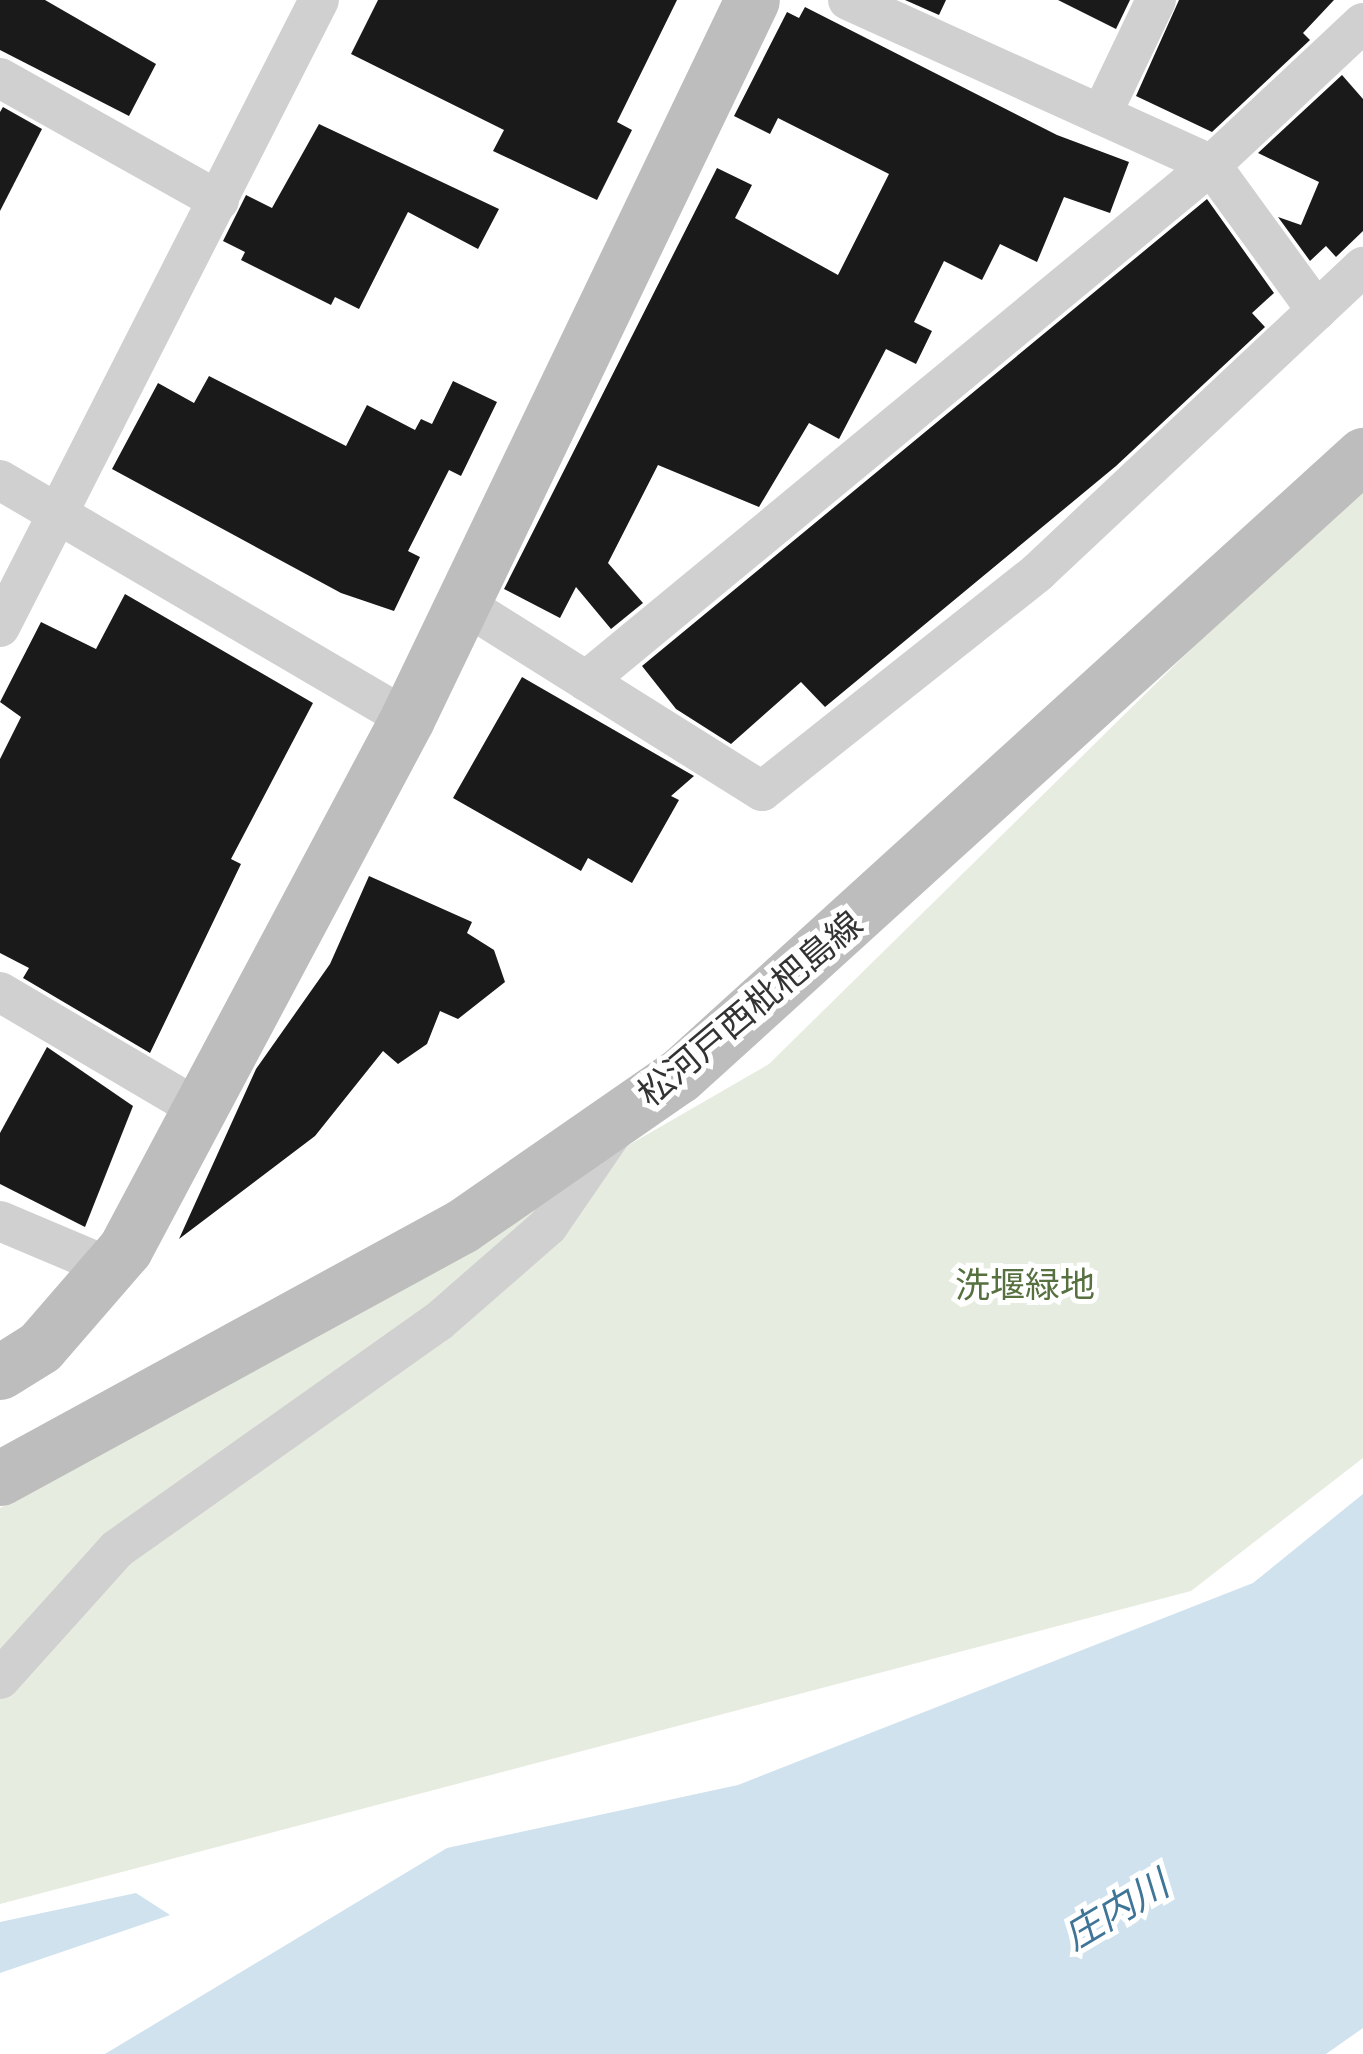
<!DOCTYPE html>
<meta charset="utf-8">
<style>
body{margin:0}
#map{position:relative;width:1363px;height:2054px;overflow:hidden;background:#fff;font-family:Poppins,"Noto Sans JP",sans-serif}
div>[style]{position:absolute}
.green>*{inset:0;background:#e6ecdf}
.water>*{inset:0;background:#cfe2ee}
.building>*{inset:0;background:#1a1a1a}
.street>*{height:40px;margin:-20px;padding:0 20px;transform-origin:20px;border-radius:20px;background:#d0d0d0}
.secondary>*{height:55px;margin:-27.5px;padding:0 27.5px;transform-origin:27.5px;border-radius:27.5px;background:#bdbdbd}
span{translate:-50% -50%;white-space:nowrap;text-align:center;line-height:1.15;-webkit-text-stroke:10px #fff;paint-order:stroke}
.street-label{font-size:35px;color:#333}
.park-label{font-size:35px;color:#56703f}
.water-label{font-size:38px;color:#3f7597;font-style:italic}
</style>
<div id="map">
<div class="green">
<i style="clip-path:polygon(1363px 480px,1363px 1458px,1191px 1591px,0 1904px,0 1508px,769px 1064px)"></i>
</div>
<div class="water">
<i style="clip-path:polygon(1363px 1494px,1363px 2028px,1326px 2054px,105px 2054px,447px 1848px,738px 1785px,1253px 1583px)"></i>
<i style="clip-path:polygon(136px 1893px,170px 1915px,0 1973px,0 1922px)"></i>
</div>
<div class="building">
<i style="clip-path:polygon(0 0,45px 0,156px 64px,129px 116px,0 50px)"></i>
<i style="clip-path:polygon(378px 0,677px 0,617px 122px,632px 130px,597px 200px,493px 151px,504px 130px,351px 54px)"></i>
<i style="clip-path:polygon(905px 0,946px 0,939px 15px)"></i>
<i style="clip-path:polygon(1058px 0,1130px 0,1116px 29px)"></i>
<i style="clip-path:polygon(1179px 0,1334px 0,1303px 33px,1310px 40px,1212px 132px,1136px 96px)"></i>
<i style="clip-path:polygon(805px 7px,1057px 135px,1129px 162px,1110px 213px,1064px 197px,1037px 262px,1000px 244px,982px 280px,944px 261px,914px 322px,932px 331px,916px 364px,886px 349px,839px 439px,809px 423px,759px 507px,658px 465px,608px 563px,643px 603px,611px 629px,576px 587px,560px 618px,504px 589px,717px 168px,752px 185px,735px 218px,838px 275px,889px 174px,778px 118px,770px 134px,734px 116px,787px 12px,799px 18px)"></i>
<i style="clip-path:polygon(1342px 75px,1363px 99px,1363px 231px,1336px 257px,1326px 246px,1310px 261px,1278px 217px,1301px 225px,1319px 182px,1258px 153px)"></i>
<i style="clip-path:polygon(3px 107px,42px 129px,0 211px,0 112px)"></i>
<i style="clip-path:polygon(319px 124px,499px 209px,478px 249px,408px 212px,359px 309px,335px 297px,331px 305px,241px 260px,245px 252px,223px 241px,246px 195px,272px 208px)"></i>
<i style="clip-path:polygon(1207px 199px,1274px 293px,1252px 313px,1265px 327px,1116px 466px,825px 707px,801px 682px,731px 744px,676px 709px,642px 666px)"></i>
<i style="clip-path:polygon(209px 376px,346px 446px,367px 405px,415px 430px,421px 419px,432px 424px,453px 381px,497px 402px,461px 476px,449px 470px,408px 551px,420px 557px,394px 611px,341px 593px,112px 469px,158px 383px,194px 403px)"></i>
<i style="clip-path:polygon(125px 594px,313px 703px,231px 859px,241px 864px,150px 1053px,23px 978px,29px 968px,0 953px,0 759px,21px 717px,0 702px,41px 622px,96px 649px)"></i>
<i style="clip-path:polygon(522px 677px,694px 776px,671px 796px,679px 800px,632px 883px,588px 858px,581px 871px,453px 798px)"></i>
<i style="clip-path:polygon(369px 876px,472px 922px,467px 933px,494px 950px,505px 982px,458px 1019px,440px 1011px,427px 1044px,398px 1064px,383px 1051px,315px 1136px,179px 1239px,256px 1069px,330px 964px)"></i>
<i style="clip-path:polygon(47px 1047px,133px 1106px,85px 1227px,0 1184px,0 1133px)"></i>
</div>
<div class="street">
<i style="left:848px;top:0;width:399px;rotate:24.4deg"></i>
<i style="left:1211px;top:165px;width:180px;rotate:54deg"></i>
<i style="left:0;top:78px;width:251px;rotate:29.3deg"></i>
<i style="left:1101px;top:115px;width:127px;rotate:-64.4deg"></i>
<i style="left:0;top:480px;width:472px;rotate:30.4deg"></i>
<i style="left:462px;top:603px;width:354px;rotate:32.1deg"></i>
<i style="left:762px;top:791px;width:352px;rotate:-38.4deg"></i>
<i style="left:1038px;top:572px;width:446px;rotate:-43.2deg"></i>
<i style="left:0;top:627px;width:703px;rotate:-63.03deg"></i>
<i style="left:586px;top:681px;width:810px;rotate:-39.54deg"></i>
<i style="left:1211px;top:165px;width:208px;rotate:-43.1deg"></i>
<i style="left:0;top:992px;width:231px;rotate:30.5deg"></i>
<i style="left:0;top:1221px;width:118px;rotate:22.9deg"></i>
<i style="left:0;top:1679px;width:175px;rotate:-48deg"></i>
<i style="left:117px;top:1549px;width:393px;rotate:-35.3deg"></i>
<i style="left:438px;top:1322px;width:146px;rotate:-41.1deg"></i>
<i style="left:548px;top:1226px;width:112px;rotate:-55.6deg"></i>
</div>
<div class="secondary">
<i style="left:0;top:1372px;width:47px;rotate:-32deg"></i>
<i style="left:40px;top:1347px;width:130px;rotate:-49.1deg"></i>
<i style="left:125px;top:1249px;width:600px;rotate:-61.98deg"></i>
<i style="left:407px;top:719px;width:797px;rotate:-64.37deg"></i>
<i style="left:0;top:1478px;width:526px;rotate:-28.61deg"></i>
<i style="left:462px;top:1226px;width:264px;rotate:-34.7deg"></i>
<i style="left:679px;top:1076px;width:924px;rotate:-42.24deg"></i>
</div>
<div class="street-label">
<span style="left:750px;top:1009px;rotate:-40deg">松河戸西枇杷島線</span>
</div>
<div class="park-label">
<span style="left:1025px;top:1285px">洗堰緑地</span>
</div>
<div class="water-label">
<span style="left:1116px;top:1910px;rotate:-31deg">庄内川</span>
</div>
</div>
